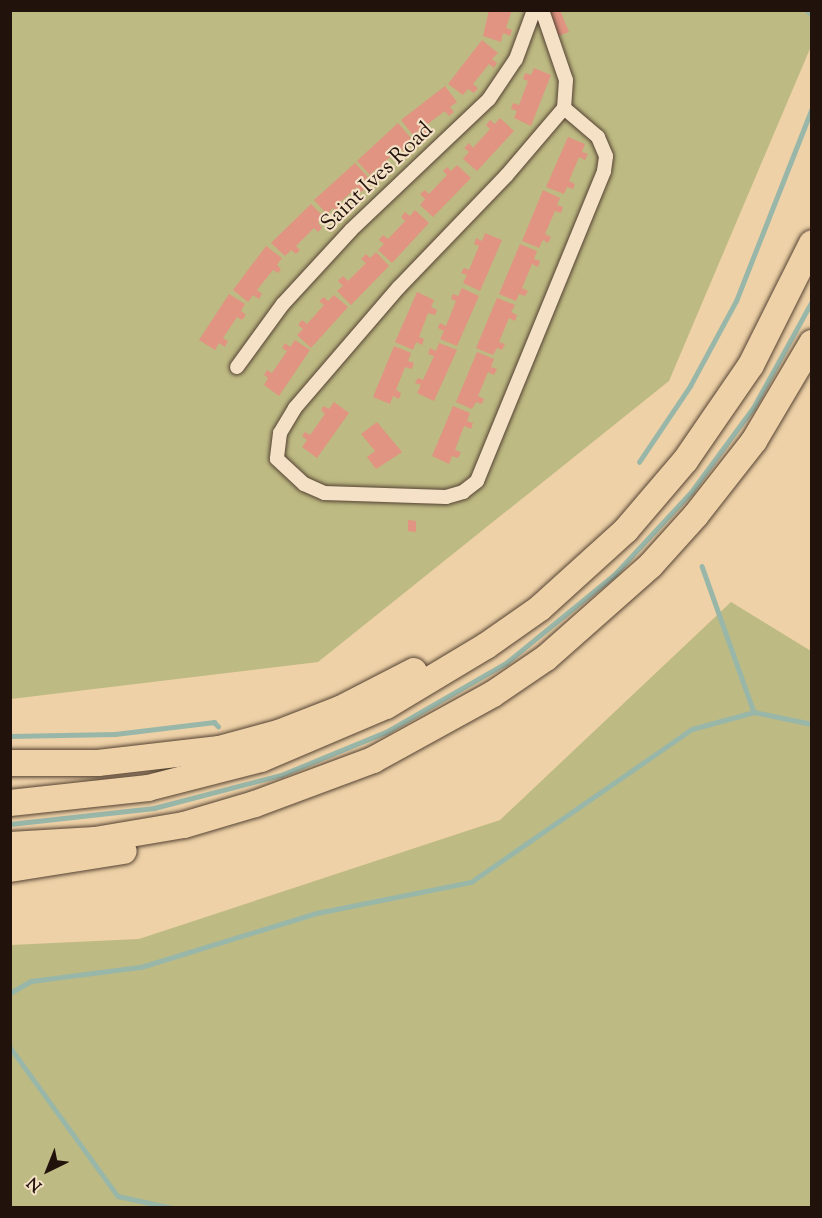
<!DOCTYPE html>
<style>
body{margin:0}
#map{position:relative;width:822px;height:1218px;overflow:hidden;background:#eed1a7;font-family:"Sorts Mill Goudy",serif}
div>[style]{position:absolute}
.green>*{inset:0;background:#beba83}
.stream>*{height:4.5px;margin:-2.25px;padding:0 2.25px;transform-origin:2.25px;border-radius:2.25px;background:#99b7a9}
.building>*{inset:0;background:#e09481}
.roads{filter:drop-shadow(0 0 2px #544233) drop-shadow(0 0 2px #544233)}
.street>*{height:14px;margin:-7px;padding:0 7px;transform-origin:7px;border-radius:7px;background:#f4e1c6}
.highway>*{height:26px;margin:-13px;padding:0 13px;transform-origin:13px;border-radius:13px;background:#eed1a7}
span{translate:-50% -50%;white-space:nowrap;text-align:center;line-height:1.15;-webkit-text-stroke:4.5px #f4e1c6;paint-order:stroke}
.street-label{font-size:22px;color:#21120c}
.frame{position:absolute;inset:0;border:12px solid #21120c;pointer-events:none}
.north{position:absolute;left:18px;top:1140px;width:60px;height:60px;-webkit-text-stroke:4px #f4e1c6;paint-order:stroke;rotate:223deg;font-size:16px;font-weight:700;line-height:24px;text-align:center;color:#21120c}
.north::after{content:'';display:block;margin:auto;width:21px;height:27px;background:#21120c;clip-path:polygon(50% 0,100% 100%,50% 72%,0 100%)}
</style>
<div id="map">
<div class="green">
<i style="clip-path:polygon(811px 10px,812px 44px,669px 381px,318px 662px,11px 699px,10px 11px)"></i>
<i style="clip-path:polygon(731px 602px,811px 651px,811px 1207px,11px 1207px,11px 945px,139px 939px,500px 820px)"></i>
</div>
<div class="stream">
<i style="left:807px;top:10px;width:7px;rotate:45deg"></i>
<i style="left:639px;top:462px;width:92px;rotate:-56.1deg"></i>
<i style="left:690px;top:386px;width:97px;rotate:-61.6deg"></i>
<i style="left:736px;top:301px;width:207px;rotate:-68.5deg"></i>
<i style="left:702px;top:566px;width:155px;rotate:70.4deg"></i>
<i style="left:10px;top:736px;width:105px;rotate:-1.1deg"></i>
<i style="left:115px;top:734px;width:100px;rotate:-6.9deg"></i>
<i style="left:214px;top:722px;width:6px;rotate:45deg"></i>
<i style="left:10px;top:824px;width:145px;rotate:-6.3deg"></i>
<i style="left:154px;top:808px;width:131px;rotate:-14.6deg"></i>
<i style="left:281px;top:775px;width:113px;rotate:-22.3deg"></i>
<i style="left:386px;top:732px;width:138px;rotate:-29.9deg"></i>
<i style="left:506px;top:663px;width:139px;rotate:-39.2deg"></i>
<i style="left:614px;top:575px;width:113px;rotate:-47.1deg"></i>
<i style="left:691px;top:492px;width:104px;rotate:-53.6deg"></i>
<i style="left:753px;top:408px;width:122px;rotate:-61.1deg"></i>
<i style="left:10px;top:993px;width:24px;rotate:-30deg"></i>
<i style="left:31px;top:981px;width:111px;rotate:-7.3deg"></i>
<i style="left:141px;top:967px;width:184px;rotate:-17.1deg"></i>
<i style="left:317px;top:913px;width:157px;rotate:-11.4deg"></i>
<i style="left:471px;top:882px;width:269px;rotate:-34.7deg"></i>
<i style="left:692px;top:729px;width:64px;rotate:-15.3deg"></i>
<i style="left:754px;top:712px;width:59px;rotate:11.7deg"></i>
<i style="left:10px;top:1047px;width:184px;rotate:54.1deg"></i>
<i style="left:118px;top:1196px;width:55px;rotate:12.5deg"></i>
</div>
<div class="building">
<i style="clip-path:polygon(489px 10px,512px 10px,506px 28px,512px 30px,510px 36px,503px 33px,501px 42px,483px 36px)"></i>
<i style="clip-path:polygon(548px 10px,560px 10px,569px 32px,558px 36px)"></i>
<i style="clip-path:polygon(482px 40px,498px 53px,492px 59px,497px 63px,494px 68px,489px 64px,473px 84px,478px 88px,474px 93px,468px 89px,463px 95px,448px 84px)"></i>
<i style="clip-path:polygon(534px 68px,551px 75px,531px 126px,514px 118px,517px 111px,511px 109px,513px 103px,519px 105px,528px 81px,523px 79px,525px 73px,531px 75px)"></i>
<i style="clip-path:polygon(445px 86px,457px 102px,450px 107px,454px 112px,449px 116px,445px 111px,425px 126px,429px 131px,424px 135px,420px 130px,413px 135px,401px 120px)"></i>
<i style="clip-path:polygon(500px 118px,514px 131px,477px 171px,463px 159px,469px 152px,464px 148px,469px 143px,473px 148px,490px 129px,486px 125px,490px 120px,495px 124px)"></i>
<i style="clip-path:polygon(398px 123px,411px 138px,405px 144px,409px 148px,404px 152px,400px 148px,381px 165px,385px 170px,381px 174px,376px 169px,370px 175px,357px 161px)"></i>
<i style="clip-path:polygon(568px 137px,585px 144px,582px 152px,588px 154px,585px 160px,579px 157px,569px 181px,575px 184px,573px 189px,567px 187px,564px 194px,546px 187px)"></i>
<i style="clip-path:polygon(355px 163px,368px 177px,361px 183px,366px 188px,361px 192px,357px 187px,338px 204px,342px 209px,338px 213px,333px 208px,327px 214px,314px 200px)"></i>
<i style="clip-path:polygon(457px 165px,471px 178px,433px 217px,420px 205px,425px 199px,420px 194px,425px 190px,429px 194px,447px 175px,443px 171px,447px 167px,451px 171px)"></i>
<i style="clip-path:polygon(543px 190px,560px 198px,557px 205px,563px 207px,561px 213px,555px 211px,545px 234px,551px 237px,548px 243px,543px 240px,539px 248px,522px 241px)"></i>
<i style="clip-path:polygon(311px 204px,324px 217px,318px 223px,322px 228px,318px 232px,314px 228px,296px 246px,300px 250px,296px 254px,291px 250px,285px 256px,271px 243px)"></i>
<i style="clip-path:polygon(415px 210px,429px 223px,392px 263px,378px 250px,384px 244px,379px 240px,383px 235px,388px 239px,405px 221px,401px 217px,405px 212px,410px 216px)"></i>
<i style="clip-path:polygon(485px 233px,502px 240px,480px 291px,463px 283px,467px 275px,461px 273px,464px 268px,469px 270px,479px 246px,474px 244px,476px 238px,482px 241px)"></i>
<i style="clip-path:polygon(520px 244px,537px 251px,534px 259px,540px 261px,538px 267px,532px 264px,522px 288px,528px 291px,525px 296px,519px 294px,516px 301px,499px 294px)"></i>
<i style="clip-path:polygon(266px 246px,282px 258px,277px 265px,281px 269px,278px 273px,273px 270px,257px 290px,262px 294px,259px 299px,253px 295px,248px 302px,233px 290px)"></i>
<i style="clip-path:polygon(376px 252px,389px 266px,351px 305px,337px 291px,343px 286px,338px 281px,343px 276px,348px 281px,366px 263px,361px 259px,366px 254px,370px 258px)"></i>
<i style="clip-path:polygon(462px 288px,479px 296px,457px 346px,440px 339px,444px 331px,438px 328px,440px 323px,446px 326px,456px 301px,451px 299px,453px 294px,458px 296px)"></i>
<i style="clip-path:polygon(417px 292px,434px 300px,431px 307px,437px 310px,435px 315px,428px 313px,419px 337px,424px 339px,422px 345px,416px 342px,413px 350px,395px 342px)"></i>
<i style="clip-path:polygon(229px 294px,245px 304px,241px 311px,246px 315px,242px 320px,237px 317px,223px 338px,228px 341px,225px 347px,219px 343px,215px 350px,199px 340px)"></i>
<i style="clip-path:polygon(334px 295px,348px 307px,311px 348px,297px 335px,303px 329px,298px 325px,302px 320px,307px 324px,324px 305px,319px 301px,324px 297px,328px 301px)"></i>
<i style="clip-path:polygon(497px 298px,515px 305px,511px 312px,517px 315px,515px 321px,509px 318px,499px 342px,505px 344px,502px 350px,497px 348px,493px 355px,476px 348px)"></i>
<i style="clip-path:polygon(295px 340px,310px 350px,279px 396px,264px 385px,268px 378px,264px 375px,267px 370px,272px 373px,287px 351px,282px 348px,285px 343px,290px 347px)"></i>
<i style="clip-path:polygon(439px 343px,457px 350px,434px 401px,417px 393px,421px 385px,415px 383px,418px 378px,423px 380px,434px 356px,428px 354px,430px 348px,436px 351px)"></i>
<i style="clip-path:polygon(394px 346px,411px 353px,408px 361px,414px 363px,412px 369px,405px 367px,396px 390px,401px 393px,399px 399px,393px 396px,390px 404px,373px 397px)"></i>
<i style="clip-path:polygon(477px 352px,494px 359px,491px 367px,497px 369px,494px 375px,488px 372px,478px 396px,484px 399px,482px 404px,476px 402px,472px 409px,456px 402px)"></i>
<i style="clip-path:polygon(334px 402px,349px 413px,317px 458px,302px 447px,307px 440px,302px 436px,305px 432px,310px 435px,325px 414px,321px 410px,324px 406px,329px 409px)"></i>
<i style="clip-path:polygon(453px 406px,470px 413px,467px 421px,473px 423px,471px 429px,464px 426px,455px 450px,461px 452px,458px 458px,452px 456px,449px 464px,432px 456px)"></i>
<i style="clip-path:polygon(377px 422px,402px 452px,376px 469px,367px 457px,375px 451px,361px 434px)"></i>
<i style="clip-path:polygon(408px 520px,416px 521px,416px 532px,408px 531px)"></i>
</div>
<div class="roads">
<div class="street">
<i style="left:542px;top:10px;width:74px;rotate:71.1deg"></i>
<i style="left:566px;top:80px;width:28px;rotate:94deg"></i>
<i style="left:564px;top:108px;width:89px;rotate:130.5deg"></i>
<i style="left:506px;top:176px;width:154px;rotate:133.9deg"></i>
<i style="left:399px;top:287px;width:160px;rotate:130.7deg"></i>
<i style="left:295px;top:408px;width:29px;rotate:121deg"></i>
<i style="left:280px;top:433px;width:26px;rotate:97deg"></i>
<i style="left:277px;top:459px;width:37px;rotate:43deg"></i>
<i style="left:304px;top:484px;width:22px;rotate:24deg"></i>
<i style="left:324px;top:493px;width:122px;rotate:1.9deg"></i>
<i style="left:446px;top:497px;width:18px;rotate:-16deg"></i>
<i style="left:463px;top:492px;width:18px;rotate:-38deg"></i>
<i style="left:477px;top:481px;width:335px;rotate:-67.7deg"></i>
<i style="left:604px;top:171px;width:15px;rotate:-82deg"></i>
<i style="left:606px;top:156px;width:21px;rotate:-113deg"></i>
<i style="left:598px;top:137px;width:45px;rotate:-139.5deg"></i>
<i style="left:237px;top:367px;width:78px;rotate:-53.9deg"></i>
<i style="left:283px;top:304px;width:100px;rotate:-47.4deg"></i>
<i style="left:351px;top:230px;width:190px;rotate:-43.5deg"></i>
<i style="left:489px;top:99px;width:48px;rotate:-56deg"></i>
<i style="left:516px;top:59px;width:52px;rotate:-69.8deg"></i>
</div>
<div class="highway">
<i style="left:10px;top:763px;width:88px"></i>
<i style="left:98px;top:763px;width:122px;rotate:-6.6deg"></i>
<i style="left:219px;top:749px;width:61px;rotate:-15.2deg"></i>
<i style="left:278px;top:733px;width:66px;rotate:-21.2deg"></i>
<i style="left:340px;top:709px;width:83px;rotate:-27.2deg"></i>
<i style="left:10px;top:803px;width:139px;rotate:-6.2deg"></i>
<i style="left:148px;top:788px;width:117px;rotate:-14.4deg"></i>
<i style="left:261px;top:759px;width:136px;rotate:-23deg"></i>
<i style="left:386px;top:706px;width:117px;rotate:-31deg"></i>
<i style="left:486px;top:646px;width:66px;rotate:-35.1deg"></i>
<i style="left:540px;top:608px;width:116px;rotate:-42.2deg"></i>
<i style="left:626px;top:530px;width:91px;rotate:-49.5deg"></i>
<i style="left:685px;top:461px;width:116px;rotate:-55.5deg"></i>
<i style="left:751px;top:365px;width:136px;rotate:-63.4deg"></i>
<i style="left:10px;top:845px;width:85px;rotate:-3.4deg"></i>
<i style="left:95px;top:840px;width:90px;rotate:-9.6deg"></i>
<i style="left:184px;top:825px;width:74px;rotate:-16.5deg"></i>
<i style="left:255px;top:804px;width:126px;rotate:-20.4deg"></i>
<i style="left:373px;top:760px;width:137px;rotate:-28.8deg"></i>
<i style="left:493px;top:694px;width:64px;rotate:-34.2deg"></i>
<i style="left:546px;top:658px;width:140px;rotate:-41.5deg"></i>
<i style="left:651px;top:565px;width:67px;rotate:-48deg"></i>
<i style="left:696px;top:515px;width:94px;rotate:-51.9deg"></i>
<i style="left:754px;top:441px;width:114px;rotate:-59.4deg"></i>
<i style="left:10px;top:869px;width:115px;rotate:-9deg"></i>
</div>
</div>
<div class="street-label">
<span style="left:378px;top:178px;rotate:-44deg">Saint Ives Road</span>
</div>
<div class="frame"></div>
<div class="north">N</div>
</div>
